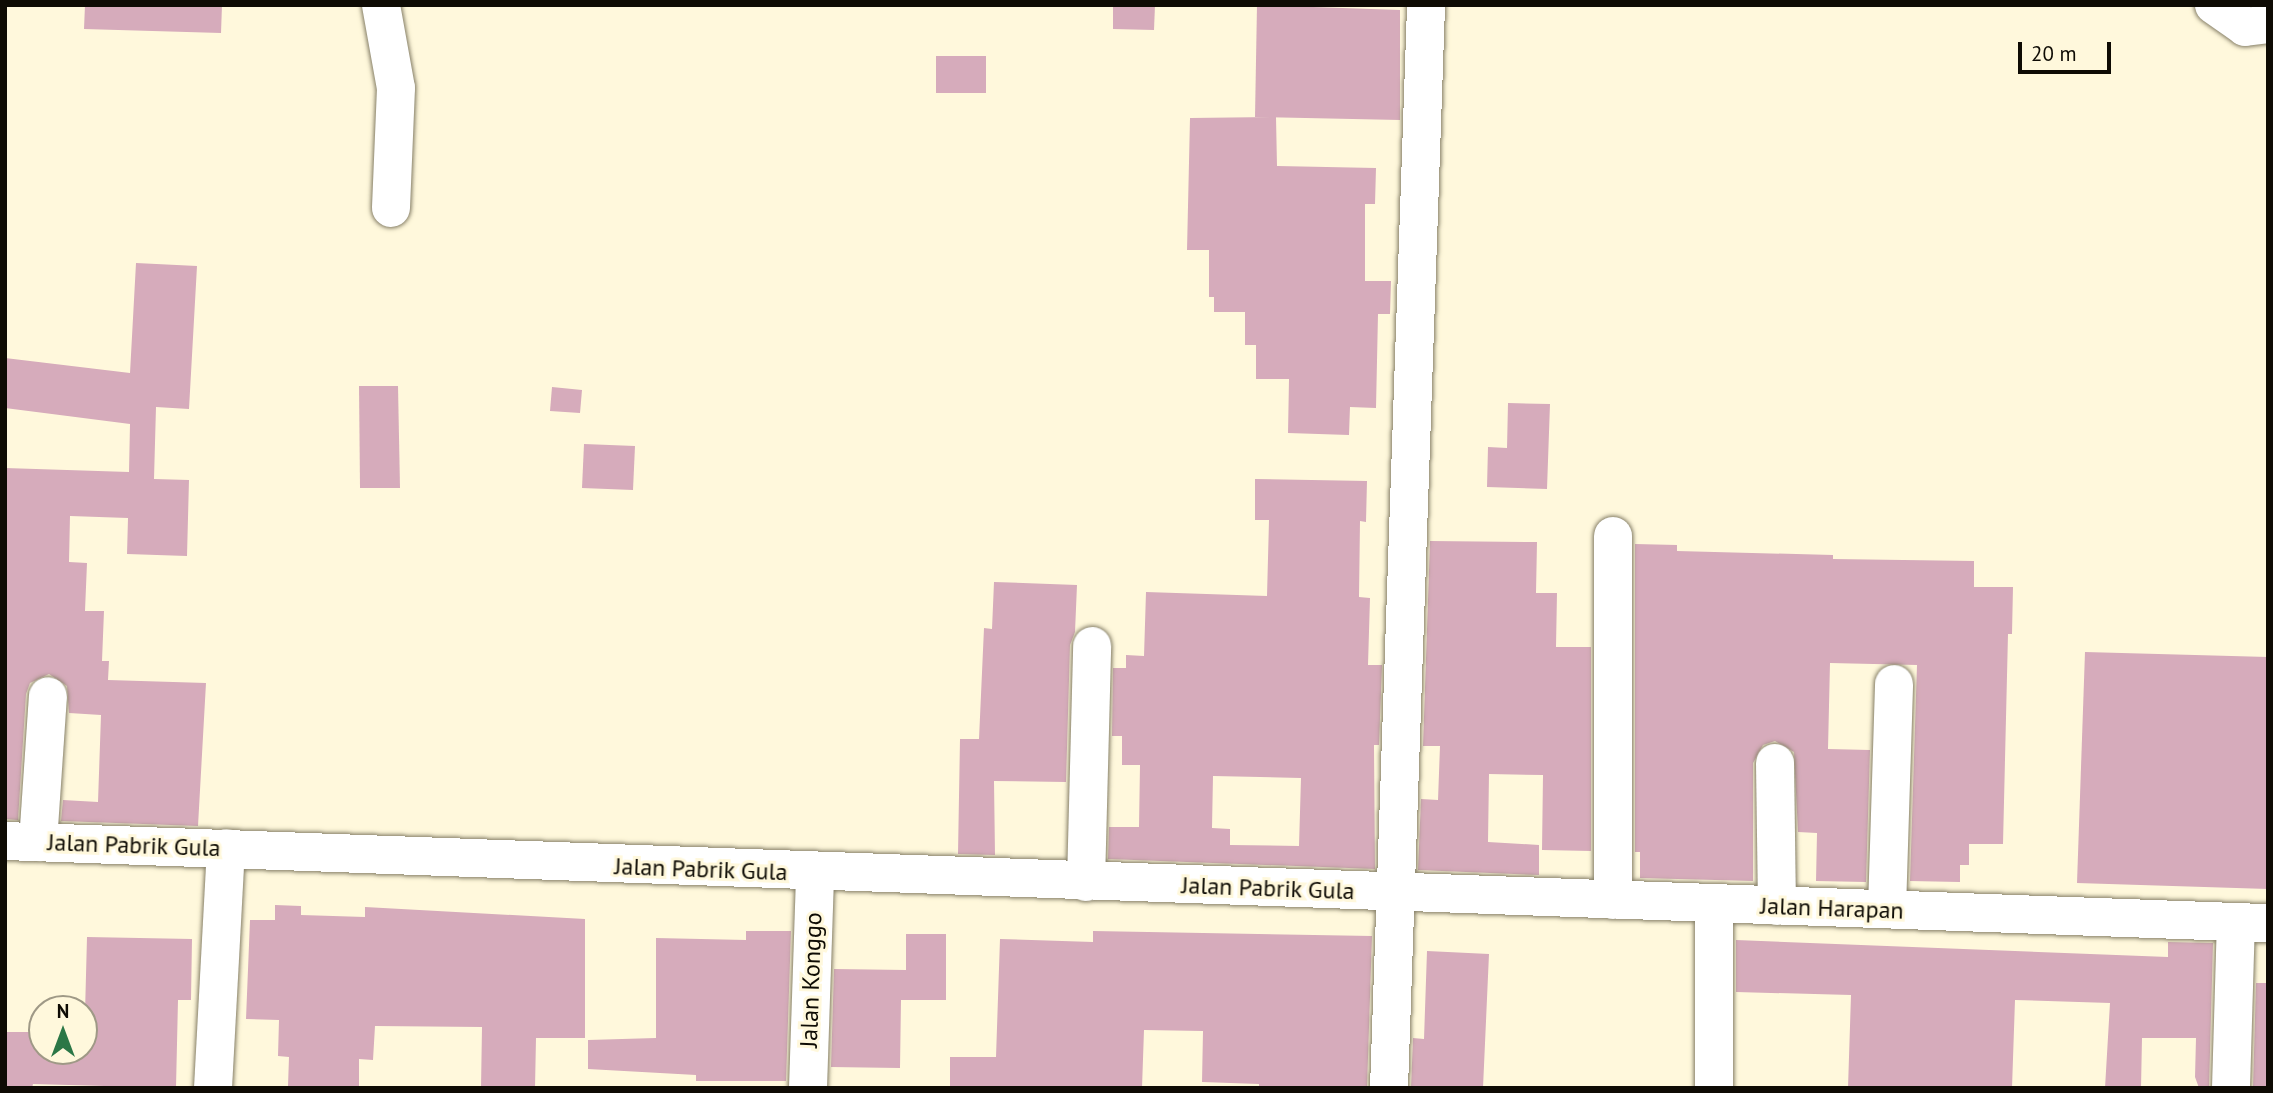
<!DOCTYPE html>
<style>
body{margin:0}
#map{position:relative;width:2273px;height:1093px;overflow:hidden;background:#fff8dc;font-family:"PT Sans",sans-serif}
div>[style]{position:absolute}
.building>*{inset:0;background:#d6abbb}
.roads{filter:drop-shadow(0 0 2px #878068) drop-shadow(0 0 2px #878068)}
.minor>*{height:38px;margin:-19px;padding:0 19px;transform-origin:19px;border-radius:19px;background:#fff}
span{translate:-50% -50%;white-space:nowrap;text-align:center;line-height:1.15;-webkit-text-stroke:6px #fff8dc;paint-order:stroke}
.street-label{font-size:24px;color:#0e0b04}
.frame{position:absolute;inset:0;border:7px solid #0e0b04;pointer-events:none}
.north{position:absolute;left:28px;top:995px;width:70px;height:70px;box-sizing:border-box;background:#fff8dc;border:2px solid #9f9986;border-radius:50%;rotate:0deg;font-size:19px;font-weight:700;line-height:28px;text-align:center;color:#0e0b04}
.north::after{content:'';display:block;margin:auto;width:24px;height:32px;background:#2b7746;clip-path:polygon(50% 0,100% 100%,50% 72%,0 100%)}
.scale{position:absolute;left:2018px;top:42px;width:93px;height:32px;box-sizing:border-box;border:4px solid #0e0b04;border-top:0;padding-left:9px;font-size:21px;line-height:24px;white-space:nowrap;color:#0e0b04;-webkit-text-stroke:5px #fff8dc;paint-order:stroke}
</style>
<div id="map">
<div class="building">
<i style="clip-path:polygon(85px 5px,222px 5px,221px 33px,84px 29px)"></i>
<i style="clip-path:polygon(1113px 5px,1155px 5px,1154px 30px,1113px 29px)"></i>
<i style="clip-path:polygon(1257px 5px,1400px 10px,1400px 120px,1255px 117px)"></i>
<i style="clip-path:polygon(936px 56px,986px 56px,986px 93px,936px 93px)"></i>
<i style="clip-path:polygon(1276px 117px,1277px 166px,1376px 168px,1375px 204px,1365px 204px,1365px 281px,1391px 281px,1390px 314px,1378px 314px,1376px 408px,1350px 407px,1349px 435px,1288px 433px,1289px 379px,1256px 379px,1256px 345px,1245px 345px,1245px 312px,1214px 312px,1214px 297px,1209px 297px,1209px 250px,1187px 250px,1190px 118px)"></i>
<i style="clip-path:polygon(136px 263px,197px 266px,189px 409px,156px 407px,154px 479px,189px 480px,187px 556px,127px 554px,128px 518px,70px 516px,69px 562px,87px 563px,85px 611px,104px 611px,102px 661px,109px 661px,108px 680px,206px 683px,198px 826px,61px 821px,63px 800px,98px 802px,101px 715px,69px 713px,67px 686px,49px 674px,30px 683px,26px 694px,18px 820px,5px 819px,5px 468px,129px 472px,130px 424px,5px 408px,5px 358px,130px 373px)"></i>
<i style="clip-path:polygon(359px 386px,398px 386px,400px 488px,360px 488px)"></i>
<i style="clip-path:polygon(552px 387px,582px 390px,580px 413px,550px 411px)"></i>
<i style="clip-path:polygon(1508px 403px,1550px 404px,1547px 489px,1487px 487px,1488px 447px,1507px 448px)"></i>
<i style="clip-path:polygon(584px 444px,635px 446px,633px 490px,582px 488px)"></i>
<i style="clip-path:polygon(evenodd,1255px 479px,1367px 481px,1366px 522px,1360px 521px,1359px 597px,1370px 598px,1368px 665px,1382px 665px,1379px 745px,1374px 745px,1375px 869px,1108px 859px,1109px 827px,1139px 827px,1140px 765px,1122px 765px,1122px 736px,1112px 736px,1113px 668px,1126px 668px,1126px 655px,1144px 656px,1146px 592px,1267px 596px,1269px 520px,1255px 520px,1255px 479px,1213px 776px,1301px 778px,1299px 846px,1230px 845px,1230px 829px,1212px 828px,1213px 776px)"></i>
<i style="clip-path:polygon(1430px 541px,1537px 542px,1536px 593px,1557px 593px,1556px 647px,1591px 647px,1591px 851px,1542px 850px,1543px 775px,1489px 774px,1488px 842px,1539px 845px,1539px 875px,1418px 870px,1421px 799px,1438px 800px,1440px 746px,1423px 746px)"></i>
<i style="clip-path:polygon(1635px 544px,1677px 545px,1677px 551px,1833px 555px,1833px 559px,1974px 561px,1974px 587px,2013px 587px,2012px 634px,2008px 634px,2003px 844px,1969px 844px,1969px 865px,1960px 865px,1960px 882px,1910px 881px,1917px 665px,1830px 663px,1828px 749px,1870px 750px,1866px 882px,1816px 881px,1817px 833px,1798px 832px,1794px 752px,1775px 741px,1763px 745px,1753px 763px,1753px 881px,1640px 878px,1640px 852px,1635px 852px)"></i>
<i style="clip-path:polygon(994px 582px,1077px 585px,1075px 632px,1070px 645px,1066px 782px,994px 781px,995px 855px,958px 854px,960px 739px,979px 739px,984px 628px,992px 629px)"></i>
<i style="clip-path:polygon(2085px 652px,2268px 657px,2268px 889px,2077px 883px)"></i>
<i style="clip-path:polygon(275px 905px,301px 906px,301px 915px,365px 917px,365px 907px,585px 919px,585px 1038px,536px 1038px,535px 1088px,481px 1088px,482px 1027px,375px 1026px,373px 1060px,359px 1059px,359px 1088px,288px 1086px,289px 1057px,278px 1056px,279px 1020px,246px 1019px,250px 920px,275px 920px)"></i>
<i style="clip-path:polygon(746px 931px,791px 931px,786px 1081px,696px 1081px,696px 1075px,588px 1069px,588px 1040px,656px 1038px,656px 938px,746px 940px)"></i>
<i style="clip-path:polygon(1093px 931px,1372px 936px,1367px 1088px,1259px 1088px,1259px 1084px,1202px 1082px,1203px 1031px,1144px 1030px,1142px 1088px,950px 1088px,950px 1057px,996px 1057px,1000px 939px,1093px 942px)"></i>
<i style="clip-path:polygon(906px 934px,946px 934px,946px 1000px,901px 1000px,900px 1068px,831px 1067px,834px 969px,906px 970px)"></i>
<i style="clip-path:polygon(87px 937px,192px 939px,191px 1000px,178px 1000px,176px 1088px,33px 1084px,32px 1088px,5px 1088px,5px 1032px,35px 1032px,35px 1051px,84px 1051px)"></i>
<i style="clip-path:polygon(1736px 940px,2168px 957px,2168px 942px,2213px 943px,2209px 1088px,2199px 1088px,2195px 1077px,2196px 1038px,2142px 1038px,2141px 1088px,2105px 1088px,2110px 1003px,2015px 1000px,2012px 1088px,1848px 1088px,1851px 995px,1736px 992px)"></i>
<i style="clip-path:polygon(1427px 951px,1489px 954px,1483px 1088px,1411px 1088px,1413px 1038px,1424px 1039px)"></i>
<i style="clip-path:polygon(2256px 983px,2268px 983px,2268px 1088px,2253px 1088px)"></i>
</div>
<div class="roads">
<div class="minor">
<i style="left:381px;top:5px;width:84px;rotate:79.8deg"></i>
<i style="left:396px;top:88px;width:120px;rotate:92.4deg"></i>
<i style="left:2214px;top:5px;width:38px;rotate:35deg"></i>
<i style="left:2245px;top:27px;width:23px;rotate:-7deg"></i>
<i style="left:1613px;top:536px;width:364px;rotate:90deg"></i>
<i style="left:1775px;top:763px;width:143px;rotate:89.2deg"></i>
<i style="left:5px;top:841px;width:2264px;rotate:2.08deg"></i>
<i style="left:38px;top:842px;width:146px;rotate:-86.1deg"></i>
<i style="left:1086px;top:882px;width:236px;rotate:-88.5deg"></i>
<i style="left:1887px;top:909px;width:225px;rotate:-88.2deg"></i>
<i style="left:213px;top:1088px;width:240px;rotate:-86.9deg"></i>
<i style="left:808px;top:1088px;width:216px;rotate:-88.1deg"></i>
<i style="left:1389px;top:1088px;width:1084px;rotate:-88.04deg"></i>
<i style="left:1714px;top:1088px;width:185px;rotate:-90deg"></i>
<i style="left:2231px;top:1088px;width:166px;rotate:-88.3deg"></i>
</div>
</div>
<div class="street-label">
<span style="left:134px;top:845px;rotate:2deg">Jalan Pabrik Gula</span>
<span style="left:701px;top:869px;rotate:2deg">Jalan Pabrik Gula</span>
<span style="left:1268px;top:888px;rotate:2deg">Jalan Pabrik Gula</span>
<span style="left:1832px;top:908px;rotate:2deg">Jalan Harapan</span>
<span style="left:811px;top:980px;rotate:-88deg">Jalan Konggo</span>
</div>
<div class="frame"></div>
<div class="north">N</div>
<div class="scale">20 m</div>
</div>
